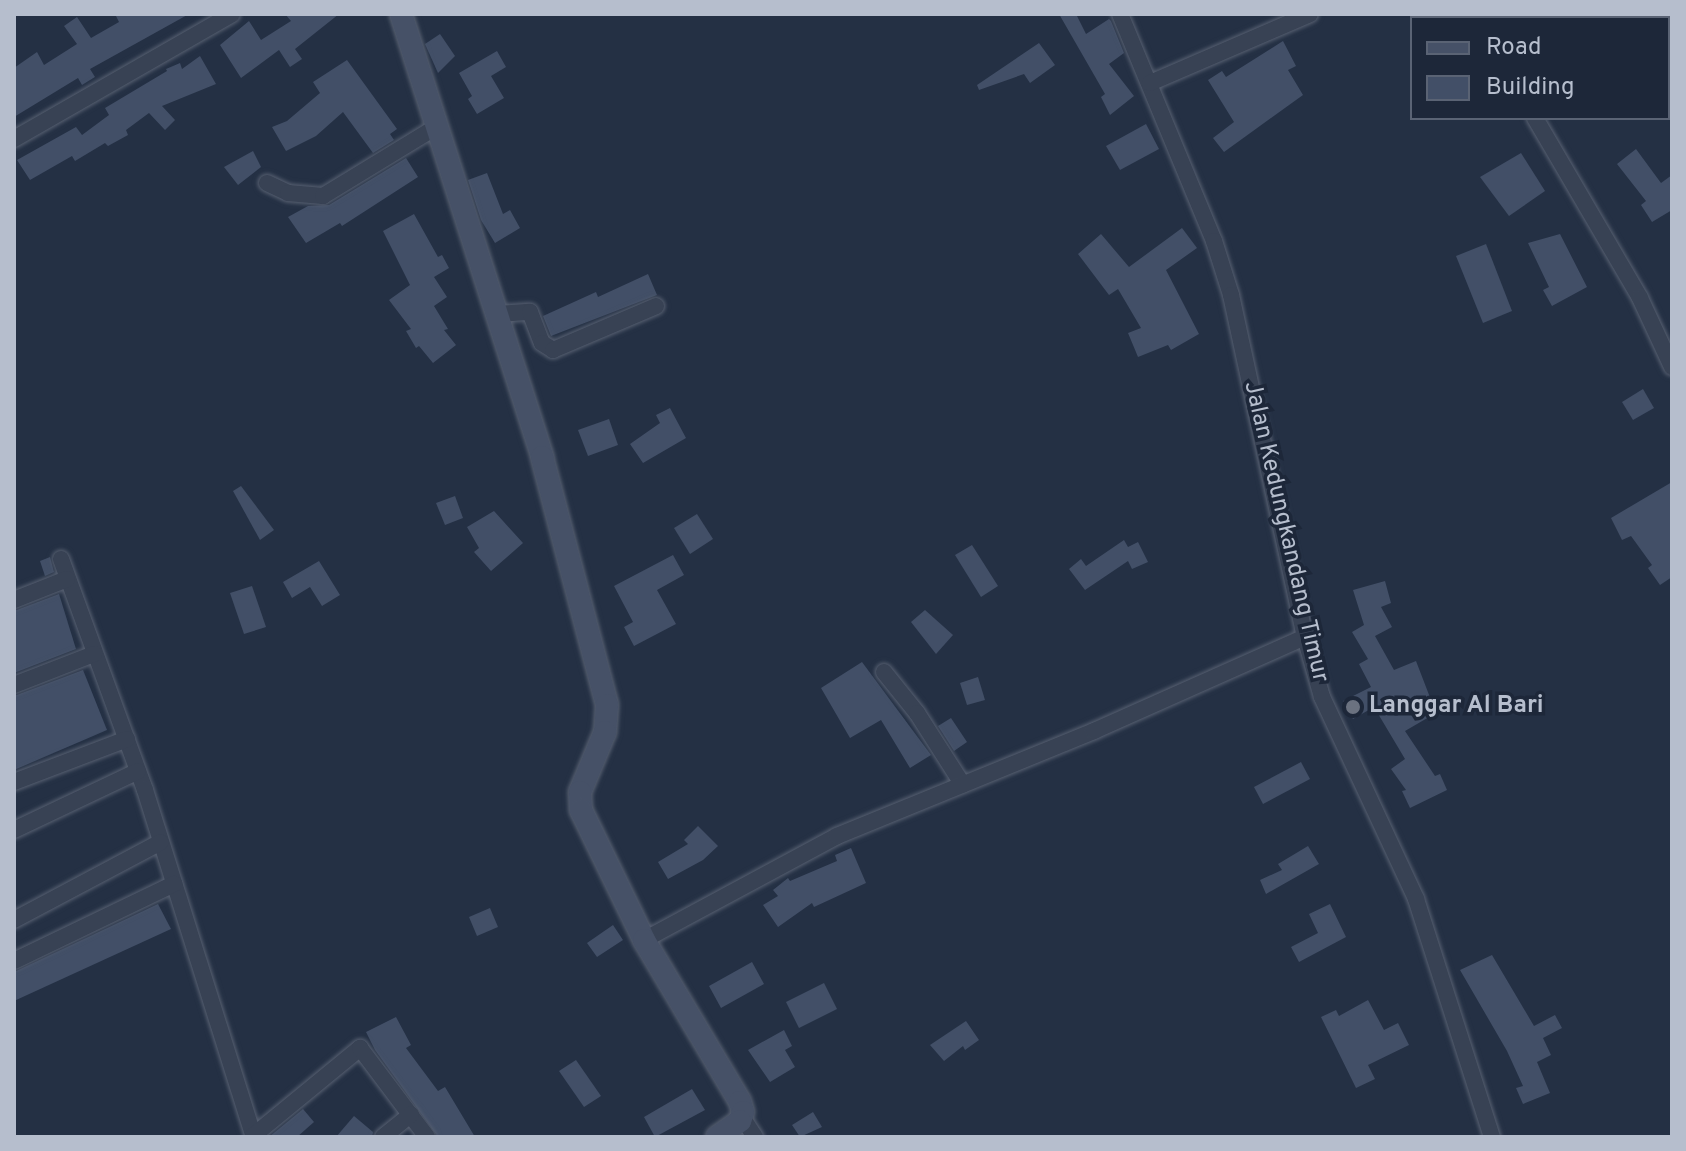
<!DOCTYPE html>
<style>
body{margin:0}
#map{position:relative;width:1686px;height:1151px;overflow:hidden;background:#243044;font-family:Overpass,sans-serif}
div>[style]{position:absolute}
.building>*{inset:0;background:#424f67}
.roads{filter:drop-shadow(0 0 2px #576071) drop-shadow(0 0 2px #576071)}
.street>*{height:16px;margin:-8px;padding:0 8px;transform-origin:8px;border-radius:8px;background:#384254}
.secondary>*{height:22px;margin:-11px;padding:0 11px;transform-origin:11px;border-radius:11px;background:#465167}
.dots>*{width:22px;height:22px;translate:-50% -50%;box-sizing:border-box;border:4px solid #1d2739;border-radius:50%}
span{translate:-50% -50%;white-space:nowrap;text-align:center;line-height:1.15;-webkit-text-stroke:7px #1d2739;paint-order:stroke}
.street-label{font-size:24px;color:#b6becd}
.poi-label{font-size:24px;color:#b6becd;font-weight:700}
.left{translate:0 -50%;text-align:left}
.frame{position:absolute;inset:0;border:16px solid #b6becd;pointer-events:none}
.legend{position:absolute;left:1410px;top:16px;width:260px;height:104px;box-sizing:border-box;background:#1d2739;border:2px solid #5a6374;margin:0;padding:10px 14px;list-style:none;font-size:24px;color:#b6becd}
.legend li{display:flex;align-items:center;gap:16px;height:40px}
.legend b{width:40px;border:2px solid #5a6374}
</style>
<div id="map">
<div class="building">
<i style="clip-path:polygon(115px 14px,189px 14px,90px 69px,95px 77px,82px 85px,78px 78px,14px 117px,14px 68px,37px 52px,44px 65px,77px 44px,64px 26px,77px 17px,91px 38px,119px 22px)"></i>
<i style="clip-path:polygon(285px 14px,339px 14px,295px 49px,302px 59px,290px 67px,279px 50px,241px 78px,220px 45px,249px 21px,261px 40px,291px 21px)"></i>
<i style="clip-path:polygon(1059px 14px,1076px 14px,1086px 34px,1109px 19px,1111px 21px,1124px 53px,1109px 64px,1134px 96px,1110px 115px,1101px 97px,1105px 94px)"></i>
<i style="clip-path:polygon(440px 34px,455px 56px,438px 73px,425px 44px)"></i>
<i style="clip-path:polygon(1283px 41px,1296px 66px,1288px 70px,1303px 95px,1224px 152px,1213px 138px,1234px 122px,1208px 80px,1222px 71px,1226px 77px)"></i>
<i style="clip-path:polygon(1039px 43px,1055px 65px,1030px 83px,1024px 74px,979px 90px,977px 85px)"></i>
<i style="clip-path:polygon(497px 51px,506px 67px,491px 76px,504px 98px,477px 114px,468px 99px,472px 96px,459px 73px)"></i>
<i style="clip-path:polygon(200px 56px,216px 84px,162px 106px,175px 120px,165px 130px,149px 113px,126px 130px,128px 135px,108px 146px,105px 143px,75px 161px,72px 156px,30px 180px,17px 160px,76px 127px,82px 135px,109px 115px,105px 108px,167px 71px,166px 69px,180px 63px,182px 69px)"></i>
<i style="clip-path:polygon(347px 60px,397px 129px,390px 134px,394px 140px,373px 153px,343px 112px,316px 136px,286px 151px,272px 127px,287px 121px,320px 93px,313px 82px)"></i>
<i style="clip-path:polygon(1146px 124px,1159px 149px,1120px 170px,1106px 146px)"></i>
<i style="clip-path:polygon(1636px 149px,1661px 183px,1672px 175px,1672px 210px,1652px 222px,1641px 205px,1646px 201px,1617px 164px)"></i>
<i style="clip-path:polygon(253px 151px,261px 167px,238px 185px,224px 167px)"></i>
<i style="clip-path:polygon(1521px 153px,1545px 191px,1509px 216px,1480px 177px)"></i>
<i style="clip-path:polygon(406px 158px,418px 177px,342px 226px,340px 223px,306px 243px,288px 217px,308px 206px,329px 205px)"></i>
<i style="clip-path:polygon(487px 173px,503px 214px,510px 210px,520px 228px,495px 243px,481px 220px,468px 180px)"></i>
<i style="clip-path:polygon(414px 214px,438px 257px,442px 255px,449px 268px,434px 277px,447px 297px,434px 306px,448px 329px,444px 330px,456px 345px,433px 363px,419px 346px,416px 348px,406px 331px,411px 329px,389px 300px,410px 285px,383px 231px)"></i>
<i style="clip-path:polygon(1182px 228px,1197px 248px,1166px 270px,1199px 334px,1171px 350px,1168px 345px,1138px 357px,1128px 333px,1141px 328px,1118px 289px,1109px 295px,1078px 254px,1101px 234px,1129px 267px)"></i>
<i style="clip-path:polygon(1560px 234px,1587px 287px,1552px 306px,1543px 290px,1549px 287px,1528px 243px)"></i>
<i style="clip-path:polygon(1486px 244px,1512px 311px,1483px 323px,1456px 256px)"></i>
<i style="clip-path:polygon(648px 274px,657px 295px,551px 336px,543px 316px,596px 292px,598px 297px)"></i>
<i style="clip-path:polygon(1643px 389px,1654px 408px,1633px 420px,1622px 402px)"></i>
<i style="clip-path:polygon(670px 408px,686px 438px,643px 463px,630px 444px,660px 423px,656px 415px)"></i>
<i style="clip-path:polygon(609px 419px,618px 445px,588px 456px,578px 430px)"></i>
<i style="clip-path:polygon(1672px 482px,1672px 577px,1660px 585px,1648px 568px,1652px 565px,1631px 536px,1622px 540px,1611px 518px)"></i>
<i style="clip-path:polygon(241px 486px,274px 530px,260px 540px,233px 491px)"></i>
<i style="clip-path:polygon(455px 496px,463px 518px,445px 525px,436px 503px)"></i>
<i style="clip-path:polygon(494px 511px,523px 543px,491px 571px,474px 552px,479px 548px,467px 527px)"></i>
<i style="clip-path:polygon(697px 514px,713px 539px,690px 554px,674px 528px)"></i>
<i style="clip-path:polygon(1124px 540px,1128px 547px,1138px 542px,1148px 562px,1132px 569px,1128px 561px,1085px 590px,1069px 569px,1081px 559px,1086px 566px)"></i>
<i style="clip-path:polygon(972px 545px,998px 586px,981px 597px,955px 555px)"></i>
<i style="clip-path:polygon(673px 555px,684px 575px,657px 590px,676px 624px,634px 646px,624px 627px,633px 622px,614px 586px)"></i>
<i style="clip-path:polygon(50px 557px,54px 572px,45px 576px,40px 561px)"></i>
<i style="clip-path:polygon(319px 561px,340px 595px,322px 606px,310px 587px,292px 598px,283px 582px)"></i>
<i style="clip-path:polygon(1385px 581px,1391px 603px,1381px 607px,1392px 627px,1375px 636px,1394px 670px,1416px 661px,1436px 713px,1405px 731px,1435px 776px,1440px 774px,1447px 790px,1410px 808px,1402px 791px,1406px 790px,1391px 769px,1405px 759px,1374px 707px,1353px 719px,1343px 701px,1371px 687px,1359px 664px,1368px 659px,1352px 632px,1364px 625px,1353px 590px)"></i>
<i style="clip-path:polygon(252px 586px,266px 627px,244px 634px,230px 593px)"></i>
<i style="clip-path:polygon(59px 594px,76px 649px,14px 673px,14px 611px)"></i>
<i style="clip-path:polygon(925px 610px,953px 635px,936px 654px,911px 622px)"></i>
<i style="clip-path:polygon(862px 662px,931px 755px,910px 768px,881px 720px,850px 738px,821px 688px)"></i>
<i style="clip-path:polygon(83px 670px,107px 730px,14px 770px,14px 696px)"></i>
<i style="clip-path:polygon(978px 677px,985px 700px,967px 705px,960px 683px)"></i>
<i style="clip-path:polygon(951px 718px,967px 742px,954px 751px,938px 726px)"></i>
<i style="clip-path:polygon(1301px 762px,1310px 779px,1263px 804px,1254px 787px)"></i>
<i style="clip-path:polygon(698px 826px,718px 846px,703px 860px,668px 879px,658px 862px,688px 844px,684px 840px)"></i>
<i style="clip-path:polygon(1308px 846px,1319px 864px,1266px 894px,1260px 880px,1282px 870px,1278px 864px)"></i>
<i style="clip-path:polygon(851px 848px,866px 883px,814px 907px,812px 903px,778px 927px,763px 905px,778px 896px,773px 890px,788px 878px,790px 881px,837px 861px,835px 855px)"></i>
<i style="clip-path:polygon(158px 904px,171px 929px,14px 1001px,14px 972px)"></i>
<i style="clip-path:polygon(1330px 904px,1346px 937px,1299px 962px,1291px 947px,1318px 933px,1309px 914px)"></i>
<i style="clip-path:polygon(490px 908px,498px 927px,477px 936px,469px 917px)"></i>
<i style="clip-path:polygon(613px 925px,623px 940px,597px 957px,587px 943px)"></i>
<i style="clip-path:polygon(1492px 955px,1534px 1026px,1555px 1015px,1562px 1028px,1543px 1038px,1551px 1055px,1537px 1062px,1550px 1093px,1523px 1104px,1516px 1088px,1523px 1086px,1507px 1051px,1460px 970px)"></i>
<i style="clip-path:polygon(752px 962px,764px 984px,721px 1008px,709px 986px)"></i>
<i style="clip-path:polygon(824px 983px,837px 1009px,799px 1028px,786px 1002px)"></i>
<i style="clip-path:polygon(1368px 1000px,1384px 1030px,1398px 1023px,1409px 1045px,1368px 1065px,1375px 1079px,1356px 1088px,1321px 1017px,1336px 1010px,1339px 1016px)"></i>
<i style="clip-path:polygon(396px 1017px,411px 1045px,406px 1048px,438px 1091px,445px 1087px,475px 1137px,438px 1137px,375px 1050px,366px 1032px)"></i>
<i style="clip-path:polygon(966px 1021px,979px 1040px,965px 1050px,963px 1046px,944px 1061px,930px 1045px)"></i>
<i style="clip-path:polygon(784px 1030px,792px 1046px,785px 1050px,795px 1067px,770px 1082px,748px 1050px)"></i>
<i style="clip-path:polygon(576px 1060px,601px 1096px,584px 1107px,559px 1071px)"></i>
<i style="clip-path:polygon(692px 1089px,705px 1110px,655px 1137px,644px 1117px)"></i>
<i style="clip-path:polygon(303px 1109px,314px 1122px,297px 1137px,269px 1137px)"></i>
<i style="clip-path:polygon(813px 1112px,822px 1127px,800px 1137px,792px 1125px)"></i>
<i style="clip-path:polygon(354px 1116px,373px 1132px,372px 1137px,336px 1137px)"></i>
</div>
<div class="roads">
<div class="street">
<i style="left:1120px;top:14px;width:246px;rotate:67.5deg"></i>
<i style="left:1214px;top:241px;width:57px;rotate:72.5deg"></i>
<i style="left:1231px;top:295px;width:350px;rotate:77.8deg"></i>
<i style="left:1305px;top:637px;width:62px;rotate:74.2deg"></i>
<i style="left:1322px;top:697px;width:223px;rotate:65deg"></i>
<i style="left:1416px;top:899px;width:250px;rotate:72.3deg"></i>
<i style="left:1475px;top:14px;width:4px;rotate:63deg"></i>
<i style="left:1150px;top:83px;width:174px;rotate:-23.3deg"></i>
<i style="left:1535px;top:118px;width:208px;rotate:59.7deg"></i>
<i style="left:1640px;top:298px;width:76px;rotate:65.1deg"></i>
<i style="left:14px;top:139px;width:251px;rotate:-29.8deg"></i>
<i style="left:267px;top:183px;width:23px;rotate:25deg"></i>
<i style="left:288px;top:193px;width:35px;rotate:5deg"></i>
<i style="left:323px;top:196px;width:132px;rotate:-31.4deg"></i>
<i style="left:498px;top:314px;width:32px;rotate:-4deg"></i>
<i style="left:530px;top:312px;width:33px;rotate:69deg"></i>
<i style="left:542px;top:343px;width:13px;rotate:32deg"></i>
<i style="left:553px;top:350px;width:112px;rotate:-23.1deg"></i>
<i style="left:61px;top:559px;width:246px;rotate:70deg"></i>
<i style="left:145px;top:790px;width:364px;rotate:72.6deg"></i>
<i style="left:14px;top:600px;width:57px;rotate:-21.6deg"></i>
<i style="left:884px;top:672px;width:53px;rotate:51.2deg"></i>
<i style="left:917px;top:713px;width:85px;rotate:57.4deg"></i>
<i style="left:14px;top:685px;width:86px;rotate:-21.2deg"></i>
<i style="left:14px;top:782px;width:121px;rotate:-20.8deg"></i>
<i style="left:14px;top:830px;width:137px;rotate:-25.4deg"></i>
<i style="left:14px;top:920px;width:166px;rotate:-28deg"></i>
<i style="left:644px;top:940px;width:219px;rotate:-28.3deg"></i>
<i style="left:837px;top:836px;width:278px;rotate:-22.2deg"></i>
<i style="left:1094px;top:731px;width:231px;rotate:-24deg"></i>
<i style="left:14px;top:961px;width:178px;rotate:-25.7deg"></i>
<i style="left:742px;top:1117px;width:24px;rotate:57deg"></i>
<i style="left:253px;top:1136px;width:139px;rotate:-39.4deg"></i>
<i style="left:360px;top:1048px;width:111px;rotate:53deg"></i>
<i style="left:383px;top:1137px;width:36px;rotate:-39deg"></i>
</div>
<div class="secondary">
<i style="left:401px;top:14px;width:465px;rotate:72.3deg"></i>
<i style="left:542px;top:457px;width:256px;rotate:75.3deg"></i>
<i style="left:607px;top:705px;width:27px;rotate:94deg"></i>
<i style="left:605px;top:732px;width:65px;rotate:112.6deg"></i>
<i style="left:580px;top:792px;width:18px;rotate:87deg"></i>
<i style="left:581px;top:810px;width:144px;rotate:64.1deg"></i>
<i style="left:644px;top:940px;width:188px;rotate:59.3deg"></i>
<i style="left:740px;top:1102px;width:10px;rotate:73deg"></i>
<i style="left:743px;top:1112px;width:9px;rotate:108deg"></i>
<i style="left:740px;top:1121px;width:28px;rotate:145deg"></i>
</div>
</div>
<div class="dots">
<i style="left:1353px;top:707px;background:#6b7280"></i>
</div>
<div class="street-label">
<span style="left:1285px;top:532px;rotate:77deg">Jalan Kedungkandang Timur</span>
</div>
<div class="poi-label">
<span class="left" style="left:1369px;top:707px">Langgar Al Bari</span>
</div>
<div class="frame"></div>
<ul class="legend">
<li><b style="height:10px;background:#465167"></b>Road</li>
<li><b style="height:22px;background:#424f67"></b>Building</li>
</ul>
</div>
